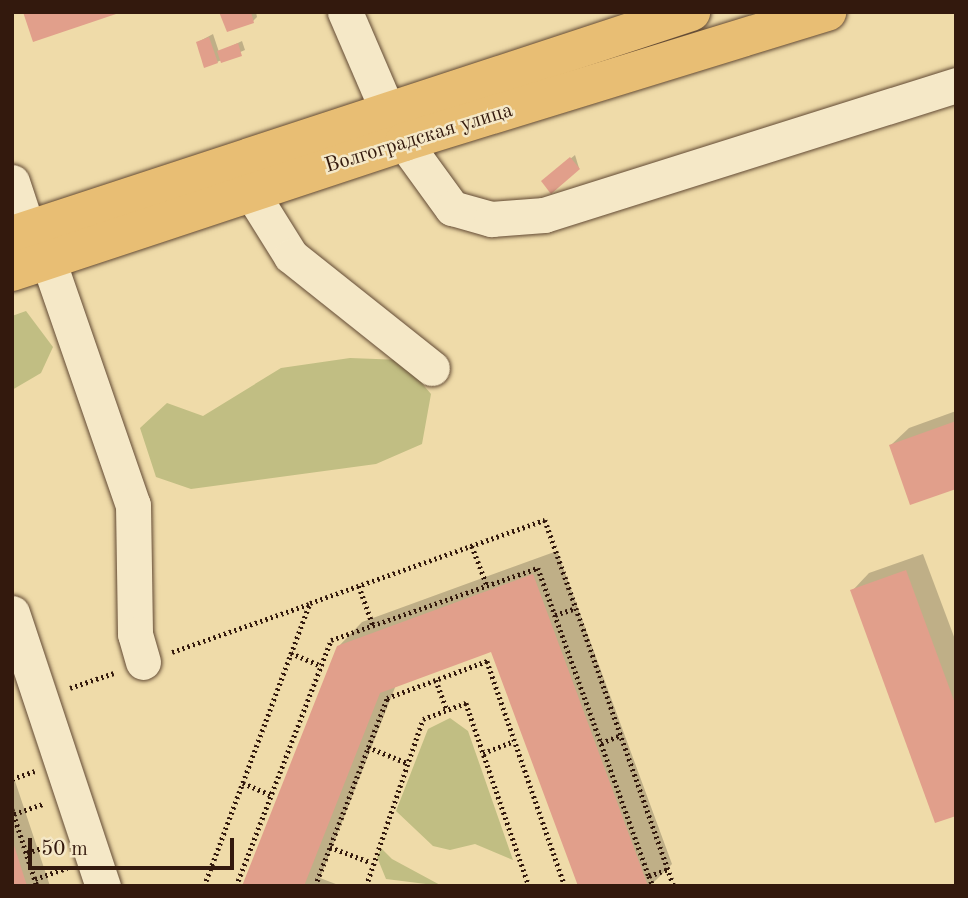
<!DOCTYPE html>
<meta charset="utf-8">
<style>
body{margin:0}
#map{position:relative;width:968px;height:898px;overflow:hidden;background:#efdba9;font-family:"Old Standard TT",serif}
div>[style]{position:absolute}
.green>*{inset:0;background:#c1be83}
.shadow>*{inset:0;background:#0003}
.building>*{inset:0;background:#e19f8b}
.path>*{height:4.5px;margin-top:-2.25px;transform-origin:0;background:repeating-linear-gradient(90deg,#33190d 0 2px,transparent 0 5.5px)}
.roads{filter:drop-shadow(0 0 2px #624a34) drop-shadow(0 0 2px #624a34)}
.minor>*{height:35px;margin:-17.5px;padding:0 17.5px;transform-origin:17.5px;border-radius:17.5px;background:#f5e8c7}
.major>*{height:38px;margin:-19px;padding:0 19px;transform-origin:19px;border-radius:19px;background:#e8be74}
span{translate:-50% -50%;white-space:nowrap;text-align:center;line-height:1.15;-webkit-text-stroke:5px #f5e8c7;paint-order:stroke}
.street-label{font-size:21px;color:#33190d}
.frame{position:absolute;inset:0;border:14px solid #33190d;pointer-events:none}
.scale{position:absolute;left:28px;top:838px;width:206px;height:32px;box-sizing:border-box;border:4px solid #33190d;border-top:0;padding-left:9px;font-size:21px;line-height:24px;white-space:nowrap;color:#33190d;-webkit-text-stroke:5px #f5e8c7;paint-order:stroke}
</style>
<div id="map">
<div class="green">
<i style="clip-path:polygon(26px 311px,53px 347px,41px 373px,12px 390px,12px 316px)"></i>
<i style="clip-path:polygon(350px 358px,402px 360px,431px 394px,422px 444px,376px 464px,191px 489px,156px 477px,140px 428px,167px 403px,203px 416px,281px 368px)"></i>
<i style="clip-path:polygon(450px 718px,468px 731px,513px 860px,475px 844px,450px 850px,433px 846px,396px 811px,428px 729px)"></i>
<i style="clip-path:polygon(381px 848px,392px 859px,442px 886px,386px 879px,377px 857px)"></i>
</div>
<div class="shadow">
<i style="clip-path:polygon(222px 12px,256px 12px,257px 17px,253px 21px)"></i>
<i style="clip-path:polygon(213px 34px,219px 52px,242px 41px,245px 50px,217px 62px,198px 42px)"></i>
<i style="clip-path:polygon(575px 155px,579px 168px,547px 178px)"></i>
<i style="clip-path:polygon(956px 411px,956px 487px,891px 445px,909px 428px)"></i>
<i style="clip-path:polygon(557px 551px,672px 864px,650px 886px,580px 886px,492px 650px,396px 685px,320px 878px,341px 886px,244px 886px,338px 647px,362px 622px)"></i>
<i style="clip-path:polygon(923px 554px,956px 642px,956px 814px,852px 591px,869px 573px)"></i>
<i style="clip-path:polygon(12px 772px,50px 886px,12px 886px)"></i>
</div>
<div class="building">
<i style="clip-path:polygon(23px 12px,119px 12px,119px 13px,33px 42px)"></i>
<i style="clip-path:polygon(219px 12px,251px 12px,254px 23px,227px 32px)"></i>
<i style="clip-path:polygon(209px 37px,218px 63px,204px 68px,196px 42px)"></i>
<i style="clip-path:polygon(238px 43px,242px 56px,221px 63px,217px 51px)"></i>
<i style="clip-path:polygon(570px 157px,580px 169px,551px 194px,541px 181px)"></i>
<i style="clip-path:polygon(956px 421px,956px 489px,910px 505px,889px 445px)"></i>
<i style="clip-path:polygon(906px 570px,956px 706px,956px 816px,935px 823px,850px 590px)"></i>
<i style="clip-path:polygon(533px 574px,648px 886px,578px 886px,491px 652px,380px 693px,304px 886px,242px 886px,337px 646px)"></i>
<i style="clip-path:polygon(12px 842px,13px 842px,27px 886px,12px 886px)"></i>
</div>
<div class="path">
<i style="left:472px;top:546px;width:42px;rotate:69deg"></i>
<i style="left:359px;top:586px;width:41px;rotate:70.3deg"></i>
<i style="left:555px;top:615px;width:22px;rotate:-18deg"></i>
<i style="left:172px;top:652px;width:145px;rotate:-19.3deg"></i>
<i style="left:291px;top:653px;width:33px;rotate:23deg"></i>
<i style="left:436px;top:680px;width:32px;rotate:70deg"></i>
<i style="left:70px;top:688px;width:46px;rotate:-18.8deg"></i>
<i style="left:601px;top:743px;width:22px;rotate:-22deg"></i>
<i style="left:368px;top:747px;width:42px;rotate:22.3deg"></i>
<i style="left:483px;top:753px;width:33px;rotate:-21deg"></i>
<i style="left:12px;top:779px;width:24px;rotate:-19deg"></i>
<i style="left:243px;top:783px;width:30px;rotate:23deg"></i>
<i style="left:12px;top:809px;width:81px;rotate:72deg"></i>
<i style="left:14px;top:814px;width:31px;rotate:-19deg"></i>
<i style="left:330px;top:847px;width:43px;rotate:20.6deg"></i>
<i style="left:27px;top:853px;width:34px;rotate:-19deg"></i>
<i style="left:649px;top:876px;width:11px;rotate:68deg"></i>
<i style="left:35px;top:879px;width:34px;rotate:-19deg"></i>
<i style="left:204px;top:886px;width:302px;rotate:-69.5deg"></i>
<i style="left:310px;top:603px;width:249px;rotate:-19.5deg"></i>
<i style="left:545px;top:520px;width:388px;rotate:70.6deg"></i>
<i style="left:236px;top:886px;width:264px;rotate:-68.9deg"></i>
<i style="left:331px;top:640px;width:219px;rotate:-19.2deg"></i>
<i style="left:538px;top:568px;width:327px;rotate:70.2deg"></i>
<i style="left:649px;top:876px;width:20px;rotate:-20deg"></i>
<i style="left:315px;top:886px;width:201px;rotate:-69deg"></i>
<i style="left:387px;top:698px;width:107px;rotate:-20.3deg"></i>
<i style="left:487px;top:661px;width:238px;rotate:70.9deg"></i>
<i style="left:366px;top:886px;width:176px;rotate:-71.2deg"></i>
<i style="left:423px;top:719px;width:46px;rotate:-20.4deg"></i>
<i style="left:466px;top:703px;width:194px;rotate:71deg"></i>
</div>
<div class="roads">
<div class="minor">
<i style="left:345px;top:12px;width:109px;rotate:66.7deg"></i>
<i style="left:404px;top:142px;width:82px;rotate:54deg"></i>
<i style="left:452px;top:208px;width:41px;rotate:15.8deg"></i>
<i style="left:491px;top:219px;width:53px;rotate:-4.3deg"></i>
<i style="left:544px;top:215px;width:432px;rotate:-17.5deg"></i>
<i style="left:12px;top:182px;width:51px;rotate:71.6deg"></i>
<i style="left:251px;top:192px;width:75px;rotate:58deg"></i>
<i style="left:291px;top:256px;width:180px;rotate:38.5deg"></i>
<i style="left:48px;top:260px;width:259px;rotate:70.9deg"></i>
<i style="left:133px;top:505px;width:129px;rotate:89.1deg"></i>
<i style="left:135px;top:634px;width:29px;rotate:74deg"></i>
<i style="left:12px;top:613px;width:288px;rotate:71.6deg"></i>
</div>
<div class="major">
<i style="left:12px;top:235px;width:715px;rotate:-18.18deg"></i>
<i style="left:12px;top:272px;width:413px;rotate:-18.3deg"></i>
<i style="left:404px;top:142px;width:443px;rotate:-17.1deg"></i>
</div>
</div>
<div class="street-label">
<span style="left:419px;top:139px;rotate:-17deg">Волгоградская улица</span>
</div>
<div class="frame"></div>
<div class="scale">50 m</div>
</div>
